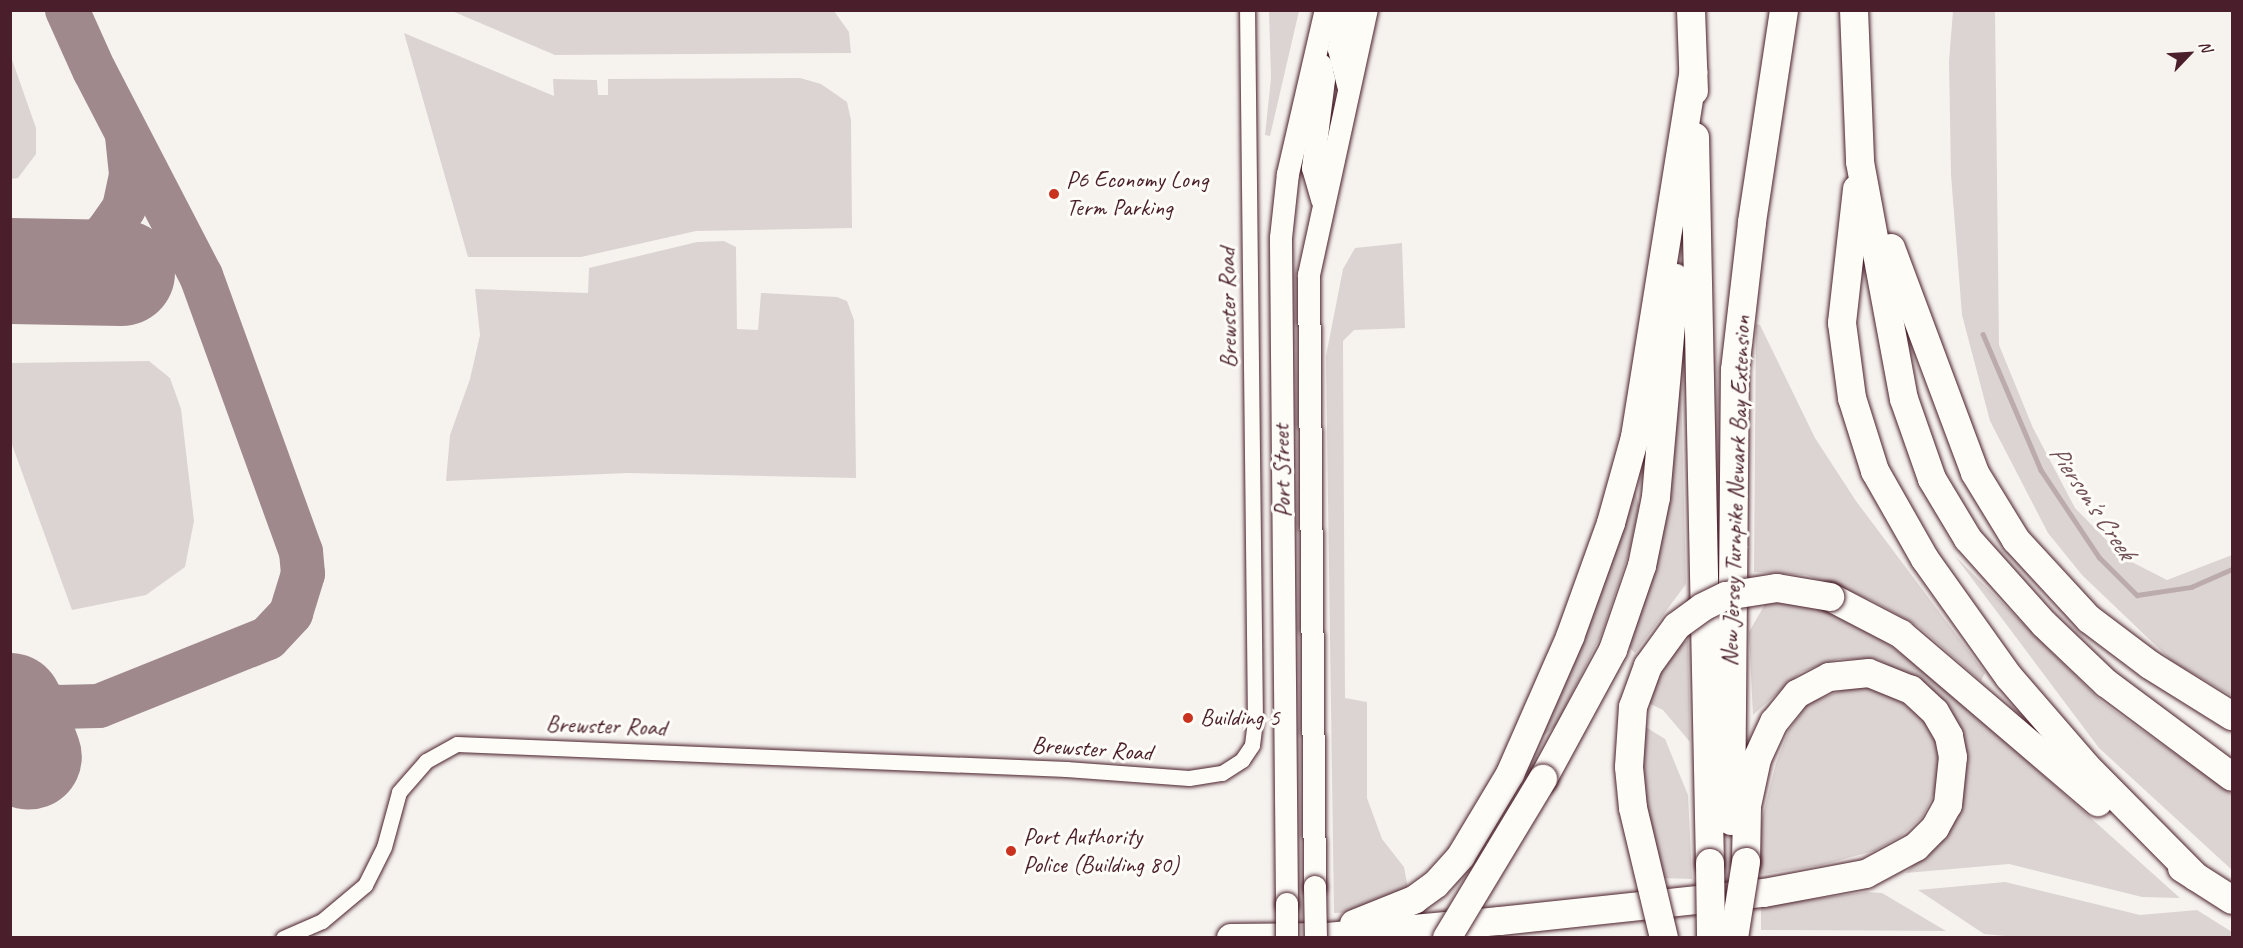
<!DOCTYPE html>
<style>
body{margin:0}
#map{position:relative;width:2243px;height:948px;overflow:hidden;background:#f6f3ef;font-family:Caveat,sans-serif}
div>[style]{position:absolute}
.green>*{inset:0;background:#dcd4d2}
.stream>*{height:4.5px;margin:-2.25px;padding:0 2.25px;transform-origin:2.25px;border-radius:2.25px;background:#bbabac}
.taxiway>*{height:44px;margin:-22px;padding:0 22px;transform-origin:22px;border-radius:22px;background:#a0898d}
.runway>*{height:106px;margin:-53px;padding:0 53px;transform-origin:53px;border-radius:53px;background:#a0898d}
.roads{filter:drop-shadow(0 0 2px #4a1f2b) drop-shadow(0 0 2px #4a1f2b)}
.street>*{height:15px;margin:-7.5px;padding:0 7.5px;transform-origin:7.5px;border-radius:7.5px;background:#fdfcf7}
.secondary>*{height:22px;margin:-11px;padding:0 11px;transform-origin:11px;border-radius:11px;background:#fdfcf7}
.highway>*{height:28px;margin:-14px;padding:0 14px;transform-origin:14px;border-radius:14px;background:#fdfcf7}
.bridges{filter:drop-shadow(0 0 2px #4a1f2b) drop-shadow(0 0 2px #4a1f2b)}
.secondary-bridge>*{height:22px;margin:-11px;padding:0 11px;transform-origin:11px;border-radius:11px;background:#fdfcf7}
.highway-bridge>*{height:28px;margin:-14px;padding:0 14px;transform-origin:14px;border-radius:14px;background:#fdfcf7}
.dots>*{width:16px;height:16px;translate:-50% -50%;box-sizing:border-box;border:3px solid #fdfcf7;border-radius:50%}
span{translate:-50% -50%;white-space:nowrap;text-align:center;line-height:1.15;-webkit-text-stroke:6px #fdfcf7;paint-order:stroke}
.poi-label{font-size:24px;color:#4a1f2b}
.left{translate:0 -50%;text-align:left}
.street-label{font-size:24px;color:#4a1f2b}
.water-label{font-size:26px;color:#725058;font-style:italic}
.frame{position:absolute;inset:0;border:12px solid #4a1f2b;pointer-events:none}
.north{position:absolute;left:2159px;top:24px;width:60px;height:60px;-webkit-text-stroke:4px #fdfcf7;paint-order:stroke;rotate:65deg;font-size:16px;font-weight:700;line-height:24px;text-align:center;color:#4a1f2b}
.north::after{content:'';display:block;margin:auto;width:21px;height:27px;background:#4a1f2b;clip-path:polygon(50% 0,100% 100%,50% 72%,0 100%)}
</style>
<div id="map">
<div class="green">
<i style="clip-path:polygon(452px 11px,834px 11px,849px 32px,851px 53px,555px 55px)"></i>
<i style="clip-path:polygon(1269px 11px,1299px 11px,1270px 136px,1265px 135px,1271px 78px)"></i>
<i style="clip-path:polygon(1953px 11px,1995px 11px,1999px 345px,2033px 428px,2075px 508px,2124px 558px,2167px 580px,2232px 555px,2232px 696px,2172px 661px,2082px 575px,2048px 533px,1990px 421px,1962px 315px,1951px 175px,1949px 61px)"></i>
<i style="clip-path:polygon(404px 33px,554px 96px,553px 79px,597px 80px,598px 95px,608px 95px,608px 79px,800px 78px,821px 84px,847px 102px,851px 120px,852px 228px,696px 231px,581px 257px,468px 257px)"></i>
<i style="clip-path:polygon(10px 54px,36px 128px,36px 154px,18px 178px,11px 179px)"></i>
<i style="clip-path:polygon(724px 241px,736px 247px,737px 329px,758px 330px,761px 293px,837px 297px,847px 301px,854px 320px,856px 478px,627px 473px,446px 481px,450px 435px,470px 379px,480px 335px,475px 289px,588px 293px,589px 268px,697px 242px)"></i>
<i style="clip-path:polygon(1402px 243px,1405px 328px,1354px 330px,1343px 341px,1345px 698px,1367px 702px,1367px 798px,1382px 839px,1404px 867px,1408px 888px,1363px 912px,1334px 913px,1326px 356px,1343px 269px,1355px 248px)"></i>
<i style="clip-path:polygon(1756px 324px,1760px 325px,1815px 438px,1856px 501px,1985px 673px,1981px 681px,1918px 626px,1871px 600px,1806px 575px,1754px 572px)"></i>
<i style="clip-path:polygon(149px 361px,170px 378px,181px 409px,194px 521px,185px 567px,146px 595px,72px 610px,11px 442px,11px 363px)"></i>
<i style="clip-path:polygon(1681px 382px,1686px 584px,1635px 653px,1628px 646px)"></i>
<i style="clip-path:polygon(1633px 482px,1639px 506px,1630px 549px,1602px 633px,1556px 726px,1532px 744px)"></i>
<i style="clip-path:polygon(1955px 556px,2102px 702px,2232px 794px,2232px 870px,2099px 748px)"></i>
<i style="clip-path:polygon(1786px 602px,1811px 606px,1855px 622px,1926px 670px,2180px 898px,2142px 897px,2009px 864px,1906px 873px,1950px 824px,1932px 693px,1877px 659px,1838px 659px,1801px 672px,1753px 715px,1749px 632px,1765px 604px)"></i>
<i style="clip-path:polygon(1688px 640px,1690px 742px,1663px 710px,1646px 702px,1671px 652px)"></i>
<i style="clip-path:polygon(1848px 688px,1871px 688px,1893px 696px,1924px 719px,1935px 740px,1940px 764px,1935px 792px,1922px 817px,1901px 836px,1874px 851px,1822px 865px,1757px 875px,1761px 823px,1776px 763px,1789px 730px,1808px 703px)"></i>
<i style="clip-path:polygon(1644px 726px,1665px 739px,1688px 795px,1692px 879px,1660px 878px,1640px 788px)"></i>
<i style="clip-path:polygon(2005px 882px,2140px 915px,2197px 910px,2232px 932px,2232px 937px,2026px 938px,1984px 934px,1918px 890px)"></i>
<i style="clip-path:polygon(1866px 892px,1882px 893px,1946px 931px,1761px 930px,1761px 906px)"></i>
</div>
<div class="stream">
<i style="left:1983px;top:334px;width:148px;rotate:66.9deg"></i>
<i style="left:2041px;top:470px;width:105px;rotate:56.3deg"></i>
<i style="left:2099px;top:557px;width:54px;rotate:45deg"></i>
<i style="left:2137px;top:595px;width:55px;rotate:-8.4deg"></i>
<i style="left:2191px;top:587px;width:45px;rotate:-23.7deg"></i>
</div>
<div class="taxiway">
<i style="left:22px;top:271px;width:34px;rotate:-8deg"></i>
<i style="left:56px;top:266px;width:35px;rotate:-24deg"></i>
<i style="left:88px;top:252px;width:29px;rotate:-46deg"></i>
<i style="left:108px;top:231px;width:28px;rotate:-55deg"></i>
<i style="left:124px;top:208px;width:35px;rotate:-78deg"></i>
<i style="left:131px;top:174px;width:37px;rotate:-96deg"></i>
<i style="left:10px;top:681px;width:31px;rotate:40deg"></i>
<i style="left:34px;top:701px;width:25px;rotate:14deg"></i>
<i style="left:58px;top:707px;width:41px;rotate:-1.4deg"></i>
<i style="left:99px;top:706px;width:182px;rotate:-21.9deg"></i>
<i style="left:268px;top:638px;width:34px;rotate:-47deg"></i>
<i style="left:291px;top:613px;width:41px;rotate:-72.9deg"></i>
<i style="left:303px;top:574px;width:22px;rotate:-95deg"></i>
<i style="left:301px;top:552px;width:294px;rotate:-109.9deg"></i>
<i style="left:201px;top:276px;width:232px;rotate:-117.4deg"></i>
<i style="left:94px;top:70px;width:66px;rotate:-114.2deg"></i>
</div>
<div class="runway">
<i style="left:10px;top:271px;width:112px;rotate:1deg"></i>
<i style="left:10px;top:706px;width:54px;rotate:69.6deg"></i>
</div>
<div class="roads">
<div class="street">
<i style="left:283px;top:938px;width:43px;rotate:-23.6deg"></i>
<i style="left:322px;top:921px;width:56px;rotate:-39.9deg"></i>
<i style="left:365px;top:885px;width:42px;rotate:-63.4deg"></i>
<i style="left:384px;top:847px;width:57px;rotate:-74.7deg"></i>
<i style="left:399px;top:792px;width:41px;rotate:-48.9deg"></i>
<i style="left:426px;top:761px;width:35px;rotate:-29deg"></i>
<i style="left:457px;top:744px;width:610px;rotate:2.35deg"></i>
<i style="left:1066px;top:769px;width:123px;rotate:4.2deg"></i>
<i style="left:1189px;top:778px;width:33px;rotate:-9deg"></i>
<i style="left:1222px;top:773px;width:24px;rotate:-33deg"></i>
<i style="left:1242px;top:760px;width:18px;rotate:-56deg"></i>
<i style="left:1252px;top:745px;width:23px;rotate:-83deg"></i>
<i style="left:1255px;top:722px;width:712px;rotate:-90.64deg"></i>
</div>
<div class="secondary">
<i style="left:1346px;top:10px;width:40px;rotate:100deg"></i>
<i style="left:1339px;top:49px;width:37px;rotate:76deg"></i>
<i style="left:1321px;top:65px;width:15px;rotate:79deg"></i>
<i style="left:1324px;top:80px;width:89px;rotate:97.1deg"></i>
<i style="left:1313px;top:168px;width:33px;rotate:74deg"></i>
<i style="left:1315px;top:887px;width:612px;rotate:-90.56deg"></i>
<i style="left:1309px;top:275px;width:271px;rotate:-77.7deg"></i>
<i style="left:1287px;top:904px;width:666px;rotate:-90.52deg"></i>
<i style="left:1281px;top:238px;width:64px;rotate:-83.8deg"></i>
<i style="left:1288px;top:174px;width:168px;rotate:-77deg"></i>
</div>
<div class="highway">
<i style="left:1691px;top:10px;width:81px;rotate:87.9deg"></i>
<i style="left:1854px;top:10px;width:152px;rotate:87.7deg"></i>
<i style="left:1860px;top:162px;width:241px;rotate:79.5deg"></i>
<i style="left:1904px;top:399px;width:85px;rotate:70.7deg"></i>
<i style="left:1932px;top:479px;width:70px;rotate:59deg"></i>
<i style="left:1968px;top:539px;width:114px;rotate:48.2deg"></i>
<i style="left:2044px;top:624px;width:86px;rotate:43.6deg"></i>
<i style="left:2106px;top:683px;width:157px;rotate:36.7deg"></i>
<i style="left:1695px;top:137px;width:726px;rotate:88.82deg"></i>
<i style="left:1857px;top:189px;width:135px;rotate:96.4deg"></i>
<i style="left:1842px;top:323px;width:76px;rotate:82.4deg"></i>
<i style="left:1852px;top:398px;width:77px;rotate:72.5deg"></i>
<i style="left:1875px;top:471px;width:101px;rotate:60.4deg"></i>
<i style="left:1925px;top:559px;width:145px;rotate:54.6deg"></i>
<i style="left:2009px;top:677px;width:118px;rotate:49.1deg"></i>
<i style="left:2086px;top:766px;width:156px;rotate:45.3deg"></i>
<i style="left:1891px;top:248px;width:240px;rotate:69.5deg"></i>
<i style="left:1975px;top:473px;width:79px;rotate:58.5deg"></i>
<i style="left:2016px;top:540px;width:108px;rotate:47.3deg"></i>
<i style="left:2089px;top:619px;width:76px;rotate:37deg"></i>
<i style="left:2150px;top:665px;width:97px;rotate:31.9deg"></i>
<i style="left:1830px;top:597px;width:80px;rotate:27.5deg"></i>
<i style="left:1901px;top:634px;width:259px;rotate:40.5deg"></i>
<i style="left:1543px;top:779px;width:147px;rotate:-61.5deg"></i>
<i style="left:1613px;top:650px;width:89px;rotate:-71deg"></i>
<i style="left:1642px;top:566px;width:70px;rotate:-78.5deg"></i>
<i style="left:1656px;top:497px;width:220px;rotate:-85deg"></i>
<i style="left:1731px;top:821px;width:451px;rotate:-89.5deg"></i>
<i style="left:1735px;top:370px;width:149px;rotate:-83.4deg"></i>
<i style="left:1752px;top:222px;width:214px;rotate:-81.4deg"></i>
<i style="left:2182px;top:868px;width:59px;rotate:32.6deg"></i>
<i style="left:1354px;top:924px;width:65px;rotate:-21.8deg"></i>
<i style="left:1414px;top:900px;width:27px;rotate:-36deg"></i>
<i style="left:1436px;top:884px;width:38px;rotate:-48deg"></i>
<i style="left:1461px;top:856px;width:96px;rotate:-59.1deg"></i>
<i style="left:1510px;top:774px;width:150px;rotate:-66.3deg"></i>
<i style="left:1570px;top:637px;width:121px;rotate:-70.2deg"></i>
<i style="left:1611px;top:523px;width:89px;rotate:-74.4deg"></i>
<i style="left:1635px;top:437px;width:369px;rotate:-80.9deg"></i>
<i style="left:1231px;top:938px;width:96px;rotate:-0.6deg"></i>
<i style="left:1327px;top:937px;width:174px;rotate:-5.3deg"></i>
<i style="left:1500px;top:921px;width:265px;rotate:-6.1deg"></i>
<i style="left:1764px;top:893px;width:104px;rotate:-10.6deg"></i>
<i style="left:1866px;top:874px;width:57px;rotate:-28.4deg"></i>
<i style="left:1916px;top:847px;width:27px;rotate:-45deg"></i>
<i style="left:1935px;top:828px;width:26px;rotate:-61deg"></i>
<i style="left:1948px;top:805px;width:48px;rotate:-84.1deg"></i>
<i style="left:1953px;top:757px;width:21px;rotate:-101deg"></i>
<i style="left:1949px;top:736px;width:28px;rotate:-120deg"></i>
<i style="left:1935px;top:712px;width:33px;rotate:-137deg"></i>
<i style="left:1911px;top:690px;width:45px;rotate:-158deg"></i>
<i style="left:1869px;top:673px;width:40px;rotate:174.3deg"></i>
<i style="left:1829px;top:677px;width:36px;rotate:152deg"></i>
<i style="left:1797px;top:694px;width:36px;rotate:129deg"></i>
<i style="left:1774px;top:722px;width:41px;rotate:114.7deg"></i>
<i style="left:1757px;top:759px;width:48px;rotate:102deg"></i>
<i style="left:1747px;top:806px;width:56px;rotate:91deg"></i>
</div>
</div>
<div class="bridges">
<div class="secondary-bridge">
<i style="left:1315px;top:887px;width:51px;rotate:88.9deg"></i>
<i style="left:1287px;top:904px;width:34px;rotate:90deg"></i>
</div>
<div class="highway-bridge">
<i style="left:1710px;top:863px;width:75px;rotate:89.2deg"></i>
<i style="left:1447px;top:938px;width:186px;rotate:-58.9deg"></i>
<i style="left:1664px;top:938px;width:134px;rotate:-103.4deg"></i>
<i style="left:1633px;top:808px;width:41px;rotate:-95.6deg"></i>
<i style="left:1629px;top:767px;width:60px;rotate:-86.2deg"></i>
<i style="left:1633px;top:707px;width:44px;rotate:-69.9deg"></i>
<i style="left:1648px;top:666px;width:49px;rotate:-54.1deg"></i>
<i style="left:1677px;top:626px;width:32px;rotate:-36deg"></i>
<i style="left:1703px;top:607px;width:25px;rotate:-26deg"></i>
<i style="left:1726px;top:596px;width:52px;rotate:-8.9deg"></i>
<i style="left:1777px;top:588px;width:54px;rotate:9.6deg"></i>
<i style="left:1734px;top:938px;width:77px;rotate:-81deg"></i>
</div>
</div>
<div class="dots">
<i style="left:1054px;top:194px;background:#c8321e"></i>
<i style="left:1188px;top:718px;background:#c8321e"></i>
<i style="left:1011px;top:851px;background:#c8321e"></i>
</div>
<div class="poi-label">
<span class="left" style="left:1066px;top:194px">P6 Economy Long<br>Term Parking</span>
<span class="left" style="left:1200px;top:718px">Building 5</span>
<span class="left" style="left:1023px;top:851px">Port Authority<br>Police (Building 80)</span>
</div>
<div class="street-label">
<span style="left:1228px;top:308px;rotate:-91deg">Brewster Road</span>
<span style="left:1282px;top:471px;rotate:-91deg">Port Street</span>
<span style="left:1736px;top:491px;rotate:-88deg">New Jersey Turnpike Newark Bay Extension</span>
<span style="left:606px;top:726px;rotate:2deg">Brewster Road</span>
<span style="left:1092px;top:749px;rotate:4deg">Brewster Road</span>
</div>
<div class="water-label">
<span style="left:2092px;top:502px;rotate:56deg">Pierson's Creek</span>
</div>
<div class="frame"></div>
<div class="north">N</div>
</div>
